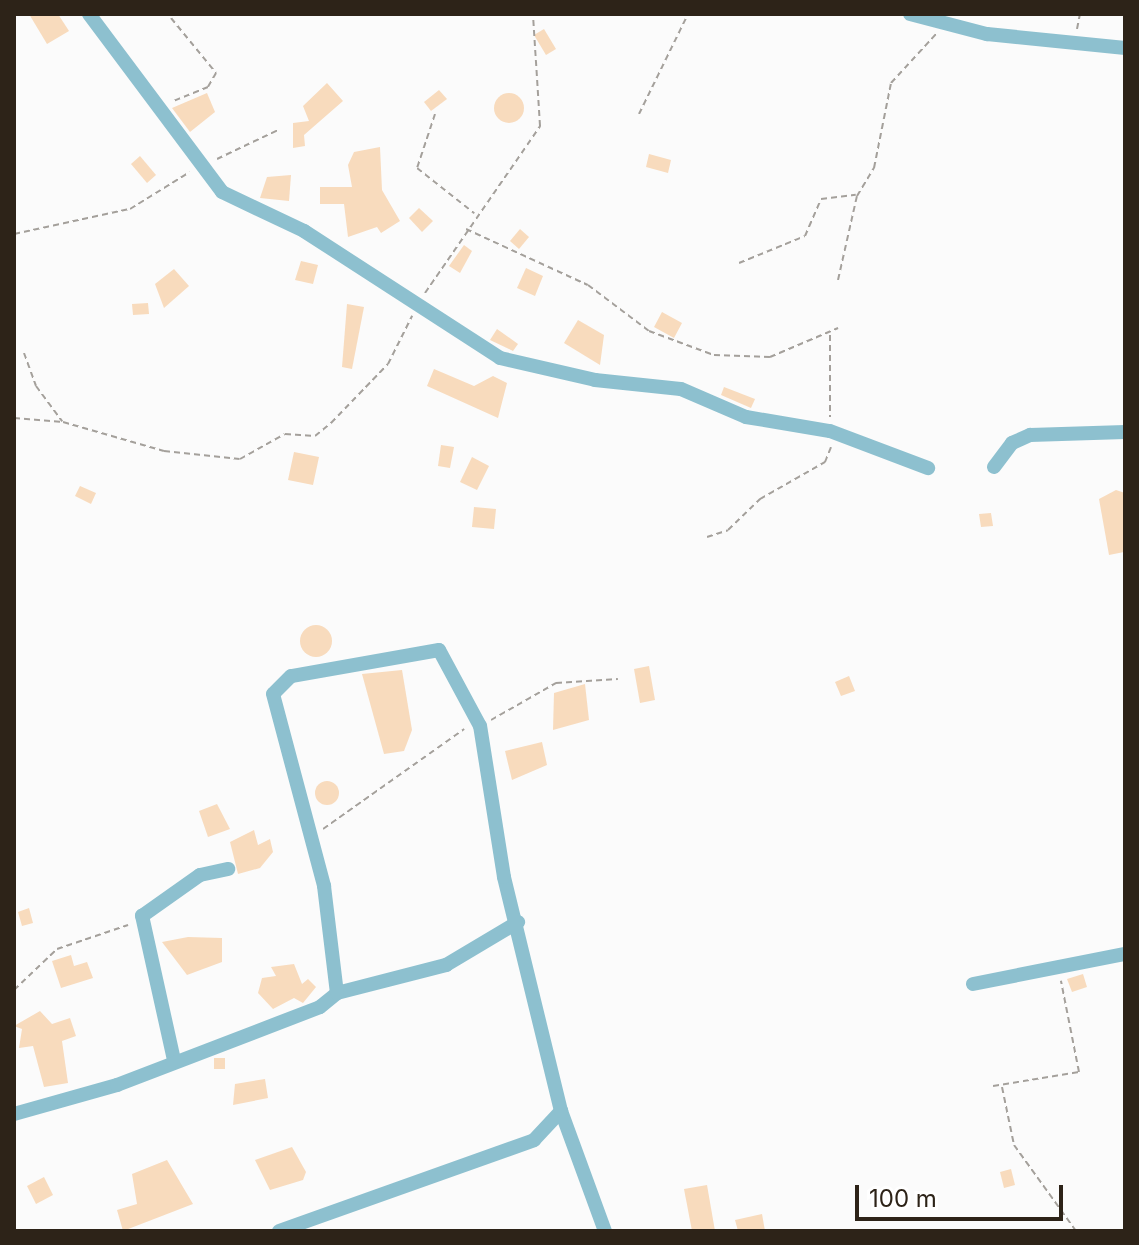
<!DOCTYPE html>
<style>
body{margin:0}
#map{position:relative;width:1139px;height:1245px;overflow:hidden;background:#fbfbfb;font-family:Inter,sans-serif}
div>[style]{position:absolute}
.building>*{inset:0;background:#f8dbbd}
.round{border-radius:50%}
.path>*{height:2px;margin-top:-1px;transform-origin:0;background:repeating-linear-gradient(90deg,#a4a09b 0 6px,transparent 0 10px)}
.minor>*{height:14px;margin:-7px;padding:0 7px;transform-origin:7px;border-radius:7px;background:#8dc0cf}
span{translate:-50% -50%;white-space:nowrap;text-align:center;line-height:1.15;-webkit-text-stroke:6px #fff;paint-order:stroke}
.frame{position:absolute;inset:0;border:16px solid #2d2318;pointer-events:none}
.scale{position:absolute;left:855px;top:1185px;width:208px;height:36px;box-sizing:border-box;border:4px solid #2d2318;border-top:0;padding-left:10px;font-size:24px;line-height:28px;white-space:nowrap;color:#2d2318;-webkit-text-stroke:6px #fff;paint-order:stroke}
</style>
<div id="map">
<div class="building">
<i style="clip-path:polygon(29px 14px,58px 14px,69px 31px,47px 44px)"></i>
<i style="clip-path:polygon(544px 29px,556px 49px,546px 55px,534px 35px)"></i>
<i style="clip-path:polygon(327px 83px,343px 101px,304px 135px,305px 146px,293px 148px,293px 123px,309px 121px,303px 106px)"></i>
<i style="clip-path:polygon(439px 90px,447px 99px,431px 111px,424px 102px)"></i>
<i class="round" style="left:494px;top:93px;width:30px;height:30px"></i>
<i style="clip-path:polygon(207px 93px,215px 112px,190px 132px,172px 108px)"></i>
<i style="clip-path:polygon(380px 147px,382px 190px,400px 221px,381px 233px,377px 227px,348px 237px,344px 204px,320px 204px,320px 187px,352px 187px,348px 165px,354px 152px)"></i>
<i style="clip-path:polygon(649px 154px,671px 160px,668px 173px,646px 167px)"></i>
<i style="clip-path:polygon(140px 156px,156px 175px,147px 183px,131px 164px)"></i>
<i style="clip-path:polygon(291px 175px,289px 201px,260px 198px,267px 177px)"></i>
<i style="clip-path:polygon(419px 208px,433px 221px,422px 232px,409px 218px)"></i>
<i style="clip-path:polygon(520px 229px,529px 237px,519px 249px,510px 241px)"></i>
<i style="clip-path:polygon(464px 245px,472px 251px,460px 273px,449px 266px)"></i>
<i style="clip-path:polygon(301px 261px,318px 265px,313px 284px,295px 280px)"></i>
<i style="clip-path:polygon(526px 268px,543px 276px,535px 296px,517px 288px)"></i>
<i style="clip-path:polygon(174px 269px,189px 286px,164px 308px,155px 284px)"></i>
<i style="clip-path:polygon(148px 303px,149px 314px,133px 315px,132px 304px)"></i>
<i style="clip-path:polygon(347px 304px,364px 307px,352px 369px,342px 367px)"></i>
<i style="clip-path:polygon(662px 312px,682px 323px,674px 338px,654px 327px)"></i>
<i style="clip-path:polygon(578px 320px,604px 335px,600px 365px,564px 343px)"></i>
<i style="clip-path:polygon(497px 329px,518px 344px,513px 351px,490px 340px)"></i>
<i style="clip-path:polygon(434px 369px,474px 386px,493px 376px,507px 383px,498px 418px,427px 386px)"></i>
<i style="clip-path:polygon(724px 387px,755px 399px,751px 408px,721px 395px)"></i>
<i style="clip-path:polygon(441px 445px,454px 447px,450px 468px,438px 466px)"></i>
<i style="clip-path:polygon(294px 452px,319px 457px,313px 485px,288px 480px)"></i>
<i style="clip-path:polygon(472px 457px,489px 466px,477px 490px,460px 482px)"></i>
<i style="clip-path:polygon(80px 486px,96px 493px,91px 504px,75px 496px)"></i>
<i style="clip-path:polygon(1116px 490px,1125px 493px,1124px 552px,1109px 555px,1099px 499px)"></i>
<i style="clip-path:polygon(474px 507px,496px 509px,494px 529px,472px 527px)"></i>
<i style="clip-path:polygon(991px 513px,993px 526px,981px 527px,979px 514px)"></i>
<i class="round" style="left:300px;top:625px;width:32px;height:32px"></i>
<i style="clip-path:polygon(649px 666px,655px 700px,640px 703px,634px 669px)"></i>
<i style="clip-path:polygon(402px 670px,412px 730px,404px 751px,384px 754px,362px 674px)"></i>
<i style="clip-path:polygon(849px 676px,855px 691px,841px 696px,835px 682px)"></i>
<i style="clip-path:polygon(585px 684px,589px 720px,553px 730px,554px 693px)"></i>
<i style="clip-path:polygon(542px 742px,547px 765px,512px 780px,505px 751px)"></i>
<i class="round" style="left:315px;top:781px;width:24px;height:24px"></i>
<i style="clip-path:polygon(217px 804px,230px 829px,208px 837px,199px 811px)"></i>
<i style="clip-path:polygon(254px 830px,258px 845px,270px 839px,273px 852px,260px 868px,238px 874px,230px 842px)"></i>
<i style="clip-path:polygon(29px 908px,33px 923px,22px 926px,18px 912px)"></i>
<i style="clip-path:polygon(188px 937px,222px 938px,222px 962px,187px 975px,162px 942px)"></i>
<i style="clip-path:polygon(71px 955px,74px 966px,87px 962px,93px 978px,61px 988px,52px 961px)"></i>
<i style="clip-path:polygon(294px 964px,302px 984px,308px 979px,316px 987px,303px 1003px,294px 998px,273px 1009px,258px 993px,262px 978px,276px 976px,271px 967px)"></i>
<i style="clip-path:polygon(1083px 974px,1087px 987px,1072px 992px,1067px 979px)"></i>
<i style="clip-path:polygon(40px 1011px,52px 1024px,70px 1018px,76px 1036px,62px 1041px,68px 1083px,44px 1087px,33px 1046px,19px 1048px,22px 1029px,14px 1026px)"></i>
<i style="clip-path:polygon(214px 1058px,225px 1058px,225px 1069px,214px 1069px)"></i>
<i style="clip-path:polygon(265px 1079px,268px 1098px,233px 1105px,235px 1084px)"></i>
<i style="clip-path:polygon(292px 1147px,306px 1172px,303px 1180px,270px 1190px,255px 1160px)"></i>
<i style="clip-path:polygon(167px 1160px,193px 1204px,123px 1231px,117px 1210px,137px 1204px,132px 1174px)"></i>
<i style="clip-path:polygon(1011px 1169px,1015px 1185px,1004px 1188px,1000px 1172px)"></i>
<i style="clip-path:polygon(44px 1177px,53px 1195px,36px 1204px,27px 1186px)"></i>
<i style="clip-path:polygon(707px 1185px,715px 1231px,692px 1231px,684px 1189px)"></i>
<i style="clip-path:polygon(762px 1214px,765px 1231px,738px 1231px,735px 1220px)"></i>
</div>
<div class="path">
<i style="left:171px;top:18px;width:71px;rotate:50.7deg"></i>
<i style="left:216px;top:73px;width:16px;rotate:120deg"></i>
<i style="left:208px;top:87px;width:37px;rotate:158deg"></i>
<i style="left:1077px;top:29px;width:15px;rotate:-79deg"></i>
<i style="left:435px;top:114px;width:57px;rotate:108.4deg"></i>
<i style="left:417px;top:168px;width:73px;rotate:38.3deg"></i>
<i style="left:639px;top:114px;width:111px;rotate:-63.9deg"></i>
<i style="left:217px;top:159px;width:68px;rotate:-25.4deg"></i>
<i style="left:466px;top:229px;width:134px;rotate:24.7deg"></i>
<i style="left:588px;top:285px;width:76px;rotate:37deg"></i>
<i style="left:649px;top:331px;width:69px;rotate:20.3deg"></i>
<i style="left:714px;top:355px;width:56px;rotate:2deg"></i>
<i style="left:770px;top:357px;width:74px;rotate:-23.1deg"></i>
<i style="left:14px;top:234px;width:119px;rotate:-12.2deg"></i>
<i style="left:130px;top:209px;width:70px;rotate:-31.7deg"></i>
<i style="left:739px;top:263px;width:71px;rotate:-22.2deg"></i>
<i style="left:805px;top:236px;width:40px;rotate:-66.6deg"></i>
<i style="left:821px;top:199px;width:35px;rotate:-7deg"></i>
<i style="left:838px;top:280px;width:86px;rotate:-77.3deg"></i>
<i style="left:857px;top:196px;width:33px;rotate:-59deg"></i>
<i style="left:874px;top:168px;width:87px;rotate:-78.7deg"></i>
<i style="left:891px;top:83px;width:67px;rotate:-47.4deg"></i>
<i style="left:425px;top:293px;width:203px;rotate:-55.4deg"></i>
<i style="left:540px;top:126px;width:112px;rotate:-93.6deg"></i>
<i style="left:830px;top:335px;width:82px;rotate:90deg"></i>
<i style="left:24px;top:353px;width:35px;rotate:70deg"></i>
<i style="left:36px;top:386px;width:44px;rotate:53.4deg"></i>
<i style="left:14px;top:418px;width:49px;rotate:4.7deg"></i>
<i style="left:63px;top:422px;width:105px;rotate:16deg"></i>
<i style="left:164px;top:451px;width:76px;rotate:6deg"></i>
<i style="left:240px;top:459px;width:51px;rotate:-29.1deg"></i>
<i style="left:285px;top:434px;width:30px;rotate:4deg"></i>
<i style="left:315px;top:436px;width:21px;rotate:-39deg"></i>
<i style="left:331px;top:423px;width:82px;rotate:-46deg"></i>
<i style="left:388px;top:364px;width:54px;rotate:-63.4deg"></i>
<i style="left:707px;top:537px;width:22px;rotate:-18deg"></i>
<i style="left:728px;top:530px;width:45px;rotate:-44.1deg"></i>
<i style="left:760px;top:499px;width:75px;rotate:-29.6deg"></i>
<i style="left:825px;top:462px;width:16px;rotate:-68deg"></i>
<i style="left:491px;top:720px;width:75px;rotate:-29.6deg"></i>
<i style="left:556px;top:683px;width:62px;rotate:-3.7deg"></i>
<i style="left:323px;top:829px;width:173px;rotate:-35.3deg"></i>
<i style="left:14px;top:990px;width:59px;rotate:-43.6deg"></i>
<i style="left:57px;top:949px;width:75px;rotate:-18.7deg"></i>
<i style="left:993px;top:1086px;width:87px;rotate:-9.2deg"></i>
<i style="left:1079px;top:1072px;width:93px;rotate:-101.2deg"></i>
<i style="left:1002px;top:1087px;width:59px;rotate:78.3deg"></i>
<i style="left:1014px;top:1145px;width:106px;rotate:54.2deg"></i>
<i style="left:1121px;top:1231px;width:4px;rotate:-27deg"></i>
</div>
<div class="minor">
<i style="left:89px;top:14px;width:222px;rotate:53.2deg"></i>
<i style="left:222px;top:192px;width:91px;rotate:25.4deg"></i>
<i style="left:304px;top:231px;width:234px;rotate:32.9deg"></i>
<i style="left:500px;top:358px;width:98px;rotate:13deg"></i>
<i style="left:595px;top:380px;width:86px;rotate:6deg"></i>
<i style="left:681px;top:389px;width:71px;rotate:23.3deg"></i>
<i style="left:746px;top:417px;width:85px;rotate:9.5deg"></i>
<i style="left:830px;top:431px;width:105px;rotate:20.7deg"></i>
<i style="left:910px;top:14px;width:80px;rotate:14.6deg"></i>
<i style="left:987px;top:34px;width:139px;rotate:5.8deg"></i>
<i style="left:994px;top:467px;width:30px;rotate:-53deg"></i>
<i style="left:1012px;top:443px;width:20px;rotate:-24deg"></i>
<i style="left:1030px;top:435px;width:95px;rotate:-1.8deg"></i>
<i style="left:973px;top:984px;width:155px;rotate:-11.2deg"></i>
<i style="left:174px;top:1060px;width:148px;rotate:-102.5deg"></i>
<i style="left:142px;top:916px;width:71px;rotate:-35.3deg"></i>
<i style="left:200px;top:875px;width:29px;rotate:-12deg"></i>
<i style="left:561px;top:1111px;width:128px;rotate:69.9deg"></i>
<i style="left:14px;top:1114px;width:107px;rotate:-15.7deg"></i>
<i style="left:117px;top:1085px;width:217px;rotate:-21deg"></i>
<i style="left:320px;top:1007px;width:22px;rotate:-39deg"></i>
<i style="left:337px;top:993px;width:113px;rotate:-14.4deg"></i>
<i style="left:446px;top:965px;width:84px;rotate:-30.8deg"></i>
<i style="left:279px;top:1231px;width:271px;rotate:-19.6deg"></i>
<i style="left:534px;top:1140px;width:40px;rotate:-47deg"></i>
<i style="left:561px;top:1111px;width:241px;rotate:-103.7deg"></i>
<i style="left:504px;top:877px;width:153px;rotate:-99deg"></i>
<i style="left:480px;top:726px;width:86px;rotate:-118.3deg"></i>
<i style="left:439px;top:650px;width:150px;rotate:170deg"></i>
<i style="left:291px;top:676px;width:25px;rotate:135deg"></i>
<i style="left:273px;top:694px;width:199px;rotate:75.1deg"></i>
<i style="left:324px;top:886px;width:108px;rotate:83.1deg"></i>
</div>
<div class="frame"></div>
<div class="scale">100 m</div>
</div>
